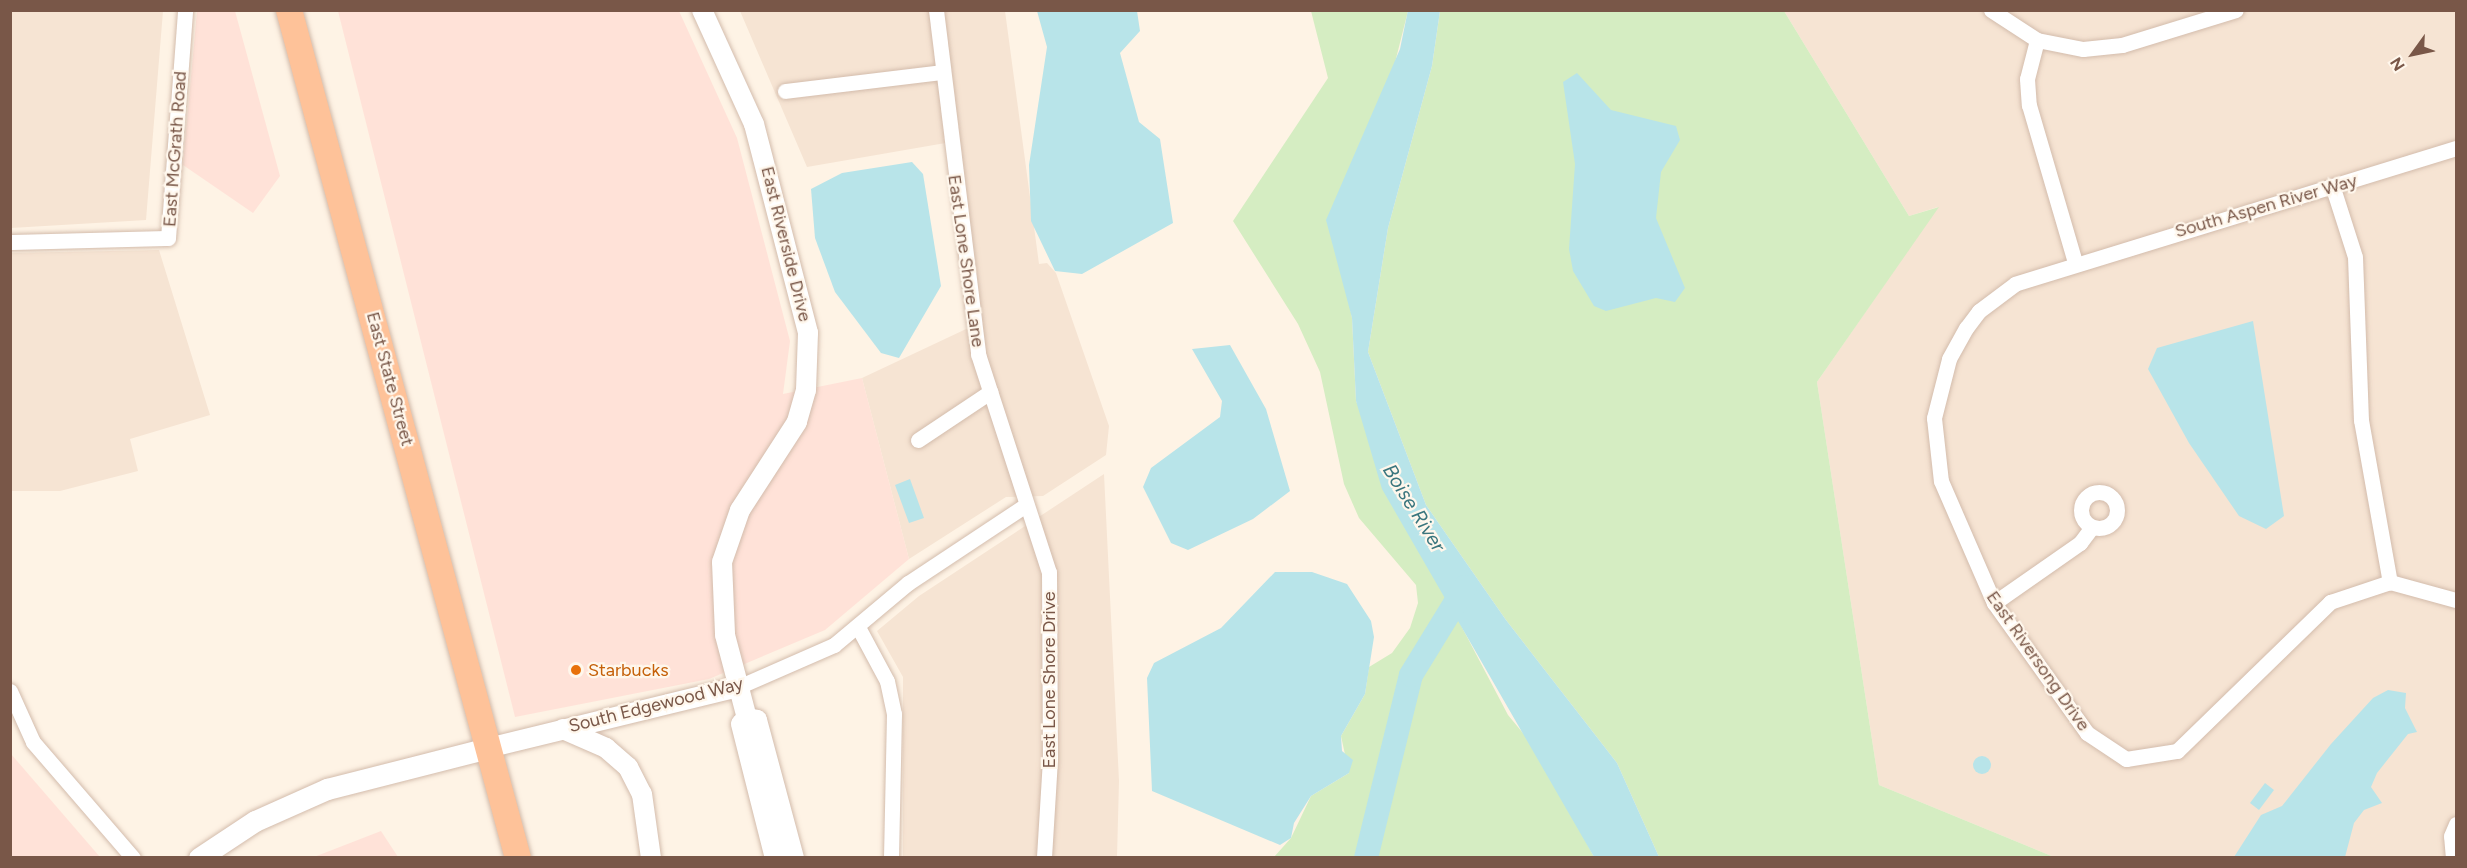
<!DOCTYPE html>
<style>
body{margin:0}
#map{position:relative;width:2467px;height:868px;overflow:hidden;background:#fef3e5;font-family:Figtree,sans-serif}
div>[style]{position:absolute}
.residential>*{inset:0;background:#f6e4d3}
.commercial>*{inset:0;background:#ffe2d8}
.green>*{inset:0;background:#d5edc2}
.water>*{inset:0;background:#b8e4e9}
.round{border-radius:50%}
.river>*{height:24px;margin:-12px;padding:0 12px;transform-origin:12px;border-radius:12px;background:#b8e4e9}
.roads{filter:drop-shadow(0 0 2px #d3bcac) drop-shadow(0 0 2px #d3bcac)}
.minor>*{height:15px;margin:-7.5px;padding:0 7.5px;transform-origin:7.5px;border-radius:7.5px;background:#fff}
.minor>.ring{margin:-7.5px;padding:0;box-sizing:content-box;background:none;border:15px solid #fff;border-radius:50%}
.tertiary>*{height:20px;margin:-10px;padding:0 10px;transform-origin:10px;border-radius:10px;background:#fff}
.secondary>*{height:21px;margin:-10.5px;padding:0 10.5px;transform-origin:10.5px;border-radius:10.5px;background:#fff}
.trunk>*{height:26px;margin:-13px;padding:0 13px;transform-origin:13px;border-radius:13px;background:#fec299}
.dots>*{width:16px;height:16px;translate:-50% -50%;box-sizing:border-box;border:3px solid #fff7ec;border-radius:50%}
span{translate:-50% -50%;white-space:nowrap;text-align:center;line-height:1.15;-webkit-text-stroke:4.5px #fff7ec;paint-order:stroke}
.street-label{font-size:18px;color:#795748}
.food-label{font-size:18px;color:#c56008}
.left{translate:0 -50%;text-align:left}
.water-label{font-size:20px;color:#3a767e;font-style:italic}
.frame{position:absolute;inset:0;border:12px solid #795748;pointer-events:none}
.north{position:absolute;left:2383px;top:24px;width:60px;height:60px;-webkit-text-stroke:4px #fff7ec;paint-order:stroke;rotate:237deg;font-size:16px;font-weight:700;line-height:24px;text-align:center;color:#795748}
.north::after{content:'';display:block;margin:auto;width:21px;height:27px;background:#795748;clip-path:polygon(50% 0,100% 100%,50% 72%,0 100%)}
</style>
<div id="map">
<div class="residential">
<i style="clip-path:polygon(11px 10px,163px 11px,146px 220px,11px 228px)"></i>
<i style="clip-path:polygon(740px 11px,1005px 11px,1039px 264px,1047px 263px,1056px 273px,1109px 426px,1106px 455px,1043px 496px,1006px 497px,909px 559px,862px 378px,981px 322px,957px 141px,807px 167px)"></i>
<i style="clip-path:polygon(1784px 11px,2456px 11px,2456px 857px,2054px 857px,1879px 785px,1817px 382px,1938px 207px,1909px 216px)"></i>
<i style="clip-path:polygon(159px 250px,210px 415px,130px 439px,138px 471px,60px 491px,12px 491px,11px 253px)"></i>
<i style="clip-path:polygon(1104px 474px,1119px 781px,1117px 857px,903px 857px,903px 677px,877px 631px,919px 596px)"></i>
</div>
<div class="commercial">
<i style="clip-path:polygon(197px 11px,235px 11px,280px 176px,253px 213px,183px 165px)"></i>
<i style="clip-path:polygon(338px 11px,679px 11px,737px 138px,790px 341px,783px 394px,862px 378px,909px 559px,825px 630px,709px 679px,515px 717px)"></i>
<i style="clip-path:polygon(10px 754px,11px 754px,100px 857px,11px 857px)"></i>
<i style="clip-path:polygon(381px 831px,398px 857px,314px 857px)"></i>
</div>
<div class="green">
<i style="clip-path:polygon(1311px 11px,1408px 11px,1343px 269px,1352px 318px,1356px 401px,1434px 574px,1508px 715px,1537px 750px,1594px 857px,1274px 857px,1291px 838px,1311px 796px,1349px 773px,1341px 736px,1365px 694px,1369px 667px,1392px 653px,1410px 628px,1418px 603px,1416px 585px,1359px 518px,1344px 484px,1320px 372px,1298px 324px,1233px 221px,1328px 78px)"></i>
<i style="clip-path:polygon(1440px 11px,1784px 11px,1909px 216px,1939px 207px,1817px 382px,1879px 785px,2054px 857px,1659px 857px,1617px 763px,1506px 620px,1426px 505px,1368px 352px,1388px 228px,1432px 66px)"></i>
</div>
<div class="water">
<i style="clip-path:polygon(1408px 10px,1440px 11px,1432px 66px,1388px 228px,1368px 352px,1426px 505px,1506px 620px,1617px 763px,1659px 857px,1594px 857px,1382px 489px,1356px 401px,1352px 318px,1326px 220px,1400px 49px)"></i>
<i style="clip-path:polygon(1037px 11px,1137px 11px,1140px 31px,1120px 53px,1139px 122px,1160px 139px,1173px 223px,1082px 274px,1055px 271px,1031px 221px,1029px 165px,1047px 47px)"></i>
<i style="clip-path:polygon(1577px 73px,1611px 110px,1676px 126px,1680px 140px,1661px 172px,1656px 218px,1685px 288px,1675px 302px,1656px 298px,1606px 311px,1594px 306px,1573px 271px,1569px 249px,1575px 164px,1563px 82px)"></i>
<i style="clip-path:polygon(912px 162px,923px 174px,941px 286px,899px 358px,881px 353px,835px 292px,815px 238px,811px 189px,842px 173px)"></i>
<i style="clip-path:polygon(2253px 321px,2284px 516px,2266px 529px,2239px 516px,2189px 443px,2148px 369px,2157px 348px)"></i>
<i style="clip-path:polygon(1230px 345px,1266px 409px,1290px 491px,1253px 519px,1188px 550px,1171px 543px,1143px 487px,1151px 468px,1220px 417px,1222px 401px,1192px 349px)"></i>
<i style="clip-path:polygon(910px 479px,924px 518px,909px 523px,895px 485px)"></i>
<i style="clip-path:polygon(1275px 572px,1312px 572px,1347px 584px,1371px 621px,1374px 637px,1365px 694px,1341px 736px,1342px 751px,1353px 760px,1349px 773px,1311px 796px,1294px 823px,1291px 838px,1280px 845px,1152px 791px,1147px 678px,1154px 663px,1221px 628px)"></i>
<i style="clip-path:polygon(2388px 690px,2406px 693px,2405px 708px,2417px 732px,2408px 734px,2377px 773px,2371px 787px,2382px 803px,2364px 810px,2354px 823px,2345px 857px,2234px 857px,2261px 815px,2282px 806px,2331px 744px,2373px 698px)"></i>
<i class="round" style="left:1973px;top:756px;width:18px;height:18px"></i>
<i style="clip-path:polygon(2265px 783px,2274px 790px,2259px 810px,2250px 803px)"></i>
</div>
<div class="river">
<i style="left:1366px;top:858px;width:188px;rotate:-76.2deg"></i>
<i style="left:1411px;top:675px;width:103px;rotate:-58.5deg"></i>
</div>
<div class="roads">
<div class="minor">
<i style="left:936px;top:10px;width:347px;rotate:83deg"></i>
<i style="left:978px;top:354px;width:229px;rotate:72deg"></i>
<i style="left:1049px;top:572px;width:187px;rotate:89.7deg"></i>
<i style="left:1050px;top:759px;width:99px;rotate:93.5deg"></i>
<i style="left:1991px;top:10px;width:55px;rotate:33.1deg"></i>
<i style="left:2037px;top:40px;width:47px;rotate:11.1deg"></i>
<i style="left:2083px;top:49px;width:39px;rotate:-6deg"></i>
<i style="left:2122px;top:45px;width:119px;rotate:-17.1deg"></i>
<i style="left:2037px;top:40px;width:40px;rotate:104.4deg"></i>
<i style="left:2027px;top:79px;width:26px;rotate:86deg"></i>
<i style="left:2029px;top:105px;width:164px;rotate:73.7deg"></i>
<i style="left:785px;top:91px;width:158px;rotate:-6.9deg"></i>
<i style="left:2456px;top:148px;width:461px;rotate:162.9deg"></i>
<i style="left:2015px;top:284px;width:45px;rotate:143.1deg"></i>
<i style="left:1979px;top:311px;width:21px;rotate:127deg"></i>
<i style="left:1966px;top:328px;width:35px;rotate:119deg"></i>
<i style="left:1949px;top:359px;width:61px;rotate:104.3deg"></i>
<i style="left:1934px;top:418px;width:63px;rotate:83.7deg"></i>
<i style="left:1941px;top:481px;width:133px;rotate:66.5deg"></i>
<i style="left:1994px;top:603px;width:160px;rotate:54.4deg"></i>
<i style="left:2087px;top:733px;width:47px;rotate:33.7deg"></i>
<i style="left:2126px;top:759px;width:52px;rotate:-8.9deg"></i>
<i style="left:2177px;top:751px;width:214px;rotate:-44.2deg"></i>
<i style="left:2330px;top:602px;width:63px;rotate:-18.4deg"></i>
<i style="left:2390px;top:582px;width:68px;rotate:15.3deg"></i>
<i style="left:2333px;top:188px;width:72px;rotate:72.3deg"></i>
<i style="left:2355px;top:257px;width:163px;rotate:87.9deg"></i>
<i style="left:2361px;top:420px;width:165px;rotate:79.9deg"></i>
<i style="left:10px;top:242px;width:158px;rotate:-1.5deg"></i>
<i style="left:168px;top:238px;width:229px;rotate:-85.7deg"></i>
<i style="left:918px;top:440px;width:87px;rotate:-33.7deg"></i>
<i class="ring" style="left:2081px;top:492px;width:21px;height:21px"></i>
<i style="left:1994px;top:603px;width:105px;rotate:-34.9deg"></i>
<i style="left:2080px;top:543px;width:20px;rotate:-53deg"></i>
<i style="left:858px;top:627px;width:61px;rotate:61.8deg"></i>
<i style="left:887px;top:681px;width:34px;rotate:78deg"></i>
<i style="left:894px;top:714px;width:144px;rotate:91.2deg"></i>
<i style="left:738px;top:687px;width:105px;rotate:-23.6deg"></i>
<i style="left:834px;top:645px;width:97px;rotate:-40deg"></i>
<i style="left:908px;top:583px;width:141px;rotate:-33.5deg"></i>
<i style="left:10px;top:691px;width:56px;rotate:65.7deg"></i>
<i style="left:33px;top:742px;width:153px;rotate:49.2deg"></i>
<i style="left:2453px;top:858px;width:22px;rotate:-95deg"></i>
<i style="left:2451px;top:836px;width:13px;rotate:-67deg"></i>
</div>
<div class="tertiary">
<i style="left:702px;top:10px;width:125px;rotate:65.5deg"></i>
<i style="left:754px;top:124px;width:216px;rotate:75.5deg"></i>
<i style="left:808px;top:333px;width:57px;rotate:92deg"></i>
<i style="left:806px;top:390px;width:33px;rotate:106deg"></i>
<i style="left:797px;top:422px;width:105px;rotate:122.9deg"></i>
<i style="left:740px;top:510px;width:55px;rotate:109.1deg"></i>
<i style="left:722px;top:562px;width:73px;rotate:87.6deg"></i>
<i style="left:725px;top:635px;width:86px;rotate:75.2deg"></i>
<i style="left:747px;top:718px;width:10px;rotate:11deg"></i>
<i style="left:757px;top:720px;width:143px;rotate:75deg"></i>
<i style="left:747px;top:718px;width:8px;rotate:135deg"></i>
<i style="left:741px;top:724px;width:138px;rotate:75.8deg"></i>
<i style="left:563px;top:729px;width:47px;rotate:23.8deg"></i>
<i style="left:606px;top:748px;width:29px;rotate:41deg"></i>
<i style="left:628px;top:767px;width:30px;rotate:63deg"></i>
<i style="left:642px;top:794px;width:65px;rotate:82deg"></i>
<i style="left:488px;top:748px;width:257px;rotate:-13.7deg"></i>
</div>
<div class="secondary">
<i style="left:199px;top:858px;width:67px;rotate:-33.5deg"></i>
<i style="left:255px;top:821px;width:79px;rotate:-24deg"></i>
<i style="left:327px;top:789px;width:166px;rotate:-14.3deg"></i>
</div>
<div class="trunk">
<i style="left:289px;top:10px;width:878px;rotate:74.89deg"></i>
</div>
</div>
<div class="dots">
<i style="left:576px;top:670px;background:#e8710a"></i>
</div>
<div class="street-label">
<span style="left:175px;top:149px;rotate:-86deg">East McGrath Road</span>
<span style="left:2266px;top:206px;rotate:-16deg">South Aspen River Way</span>
<span style="left:786px;top:244px;rotate:76deg">East Riverside Drive</span>
<span style="left:966px;top:261px;rotate:82deg">East Lone Shore Lane</span>
<span style="left:390px;top:379px;rotate:75deg">East State Street</span>
<span style="left:2038px;top:661px;rotate:55deg">East Riversong Drive</span>
<span style="left:1049px;top:680px;rotate:-90deg">East Lone Shore Drive</span>
<span style="left:656px;top:705px;rotate:-14deg">South Edgewood Way</span>
</div>
<div class="food-label">
<span class="left" style="left:588px;top:670px">Starbucks</span>
</div>
<div class="water-label">
<span style="left:1414px;top:508px;rotate:58deg">Boise River</span>
</div>
<div class="frame"></div>
<div class="north">N</div>
</div>
